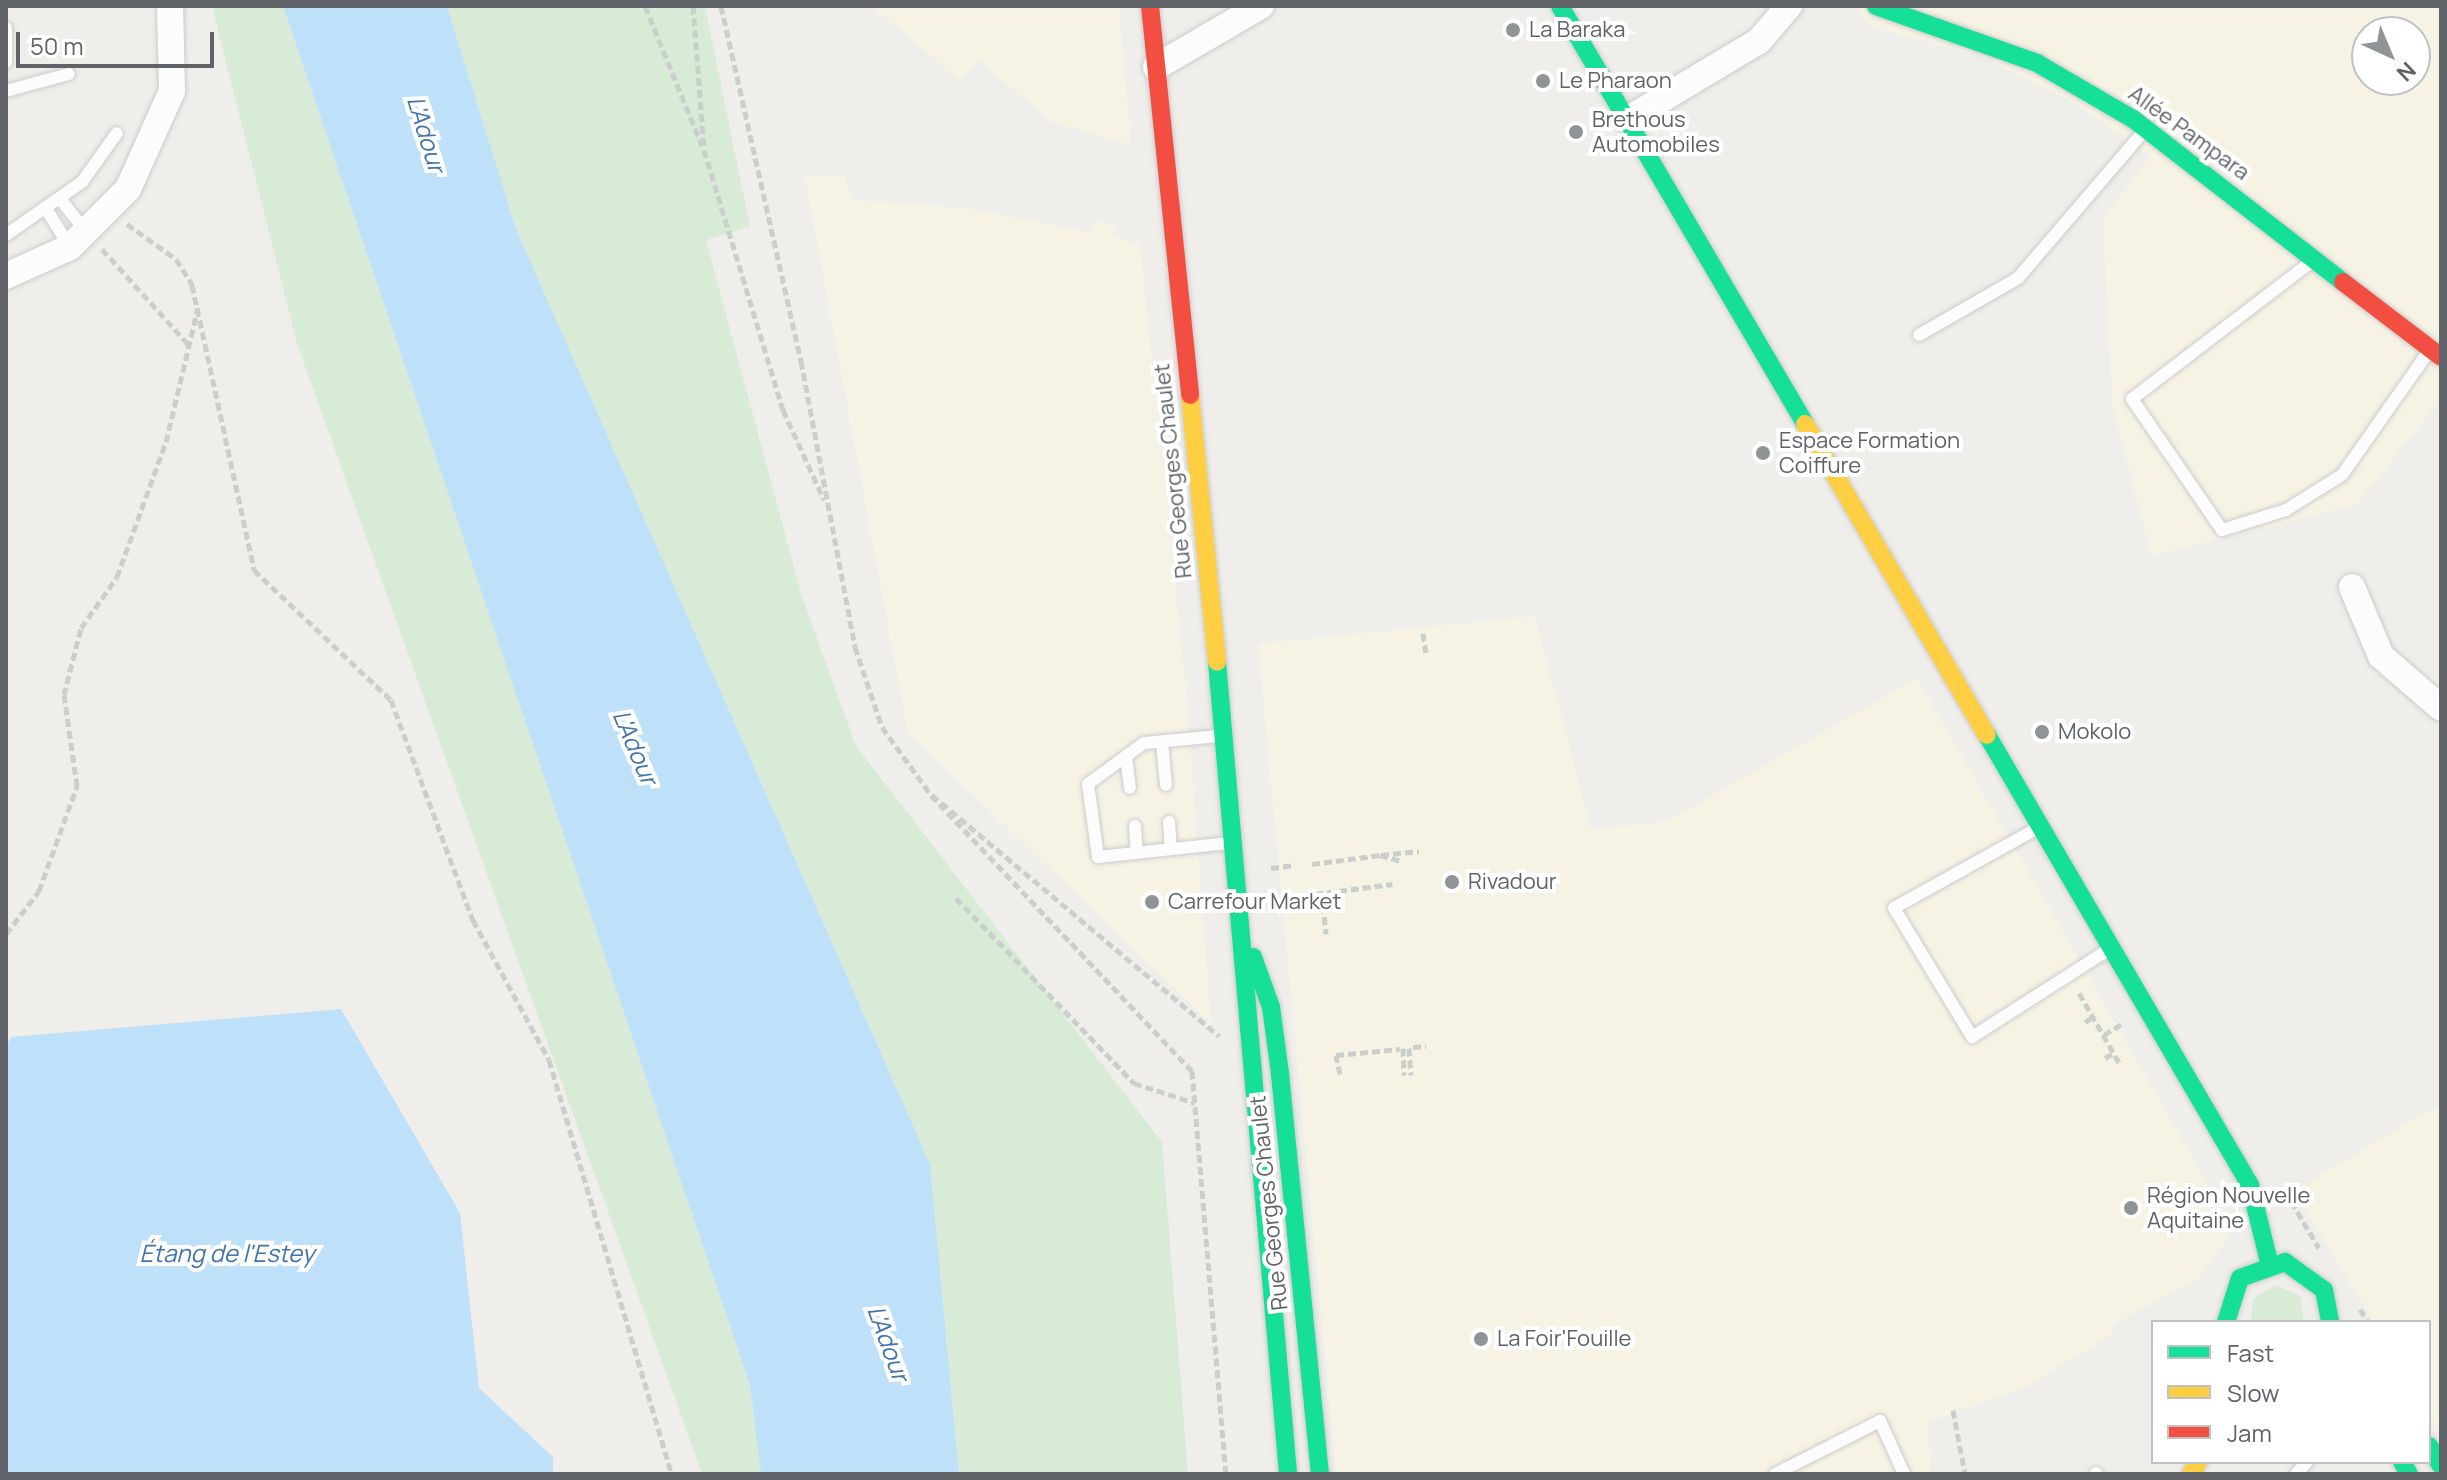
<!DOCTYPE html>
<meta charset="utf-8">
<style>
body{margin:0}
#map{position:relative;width:2447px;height:1480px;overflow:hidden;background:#efeeea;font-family:Manrope,sans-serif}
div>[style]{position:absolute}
.commercial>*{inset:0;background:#f7f3e4}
.green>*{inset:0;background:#d8ebd6}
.water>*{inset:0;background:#bfe0f9}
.path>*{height:5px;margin-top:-2.5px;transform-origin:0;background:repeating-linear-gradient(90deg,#cacfcc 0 8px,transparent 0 12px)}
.roads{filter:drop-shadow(0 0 2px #cbcccc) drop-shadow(0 0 2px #cbcccc)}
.lane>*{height:12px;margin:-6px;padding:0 6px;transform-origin:6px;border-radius:6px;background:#fdfcfc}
.street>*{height:26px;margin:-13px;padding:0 13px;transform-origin:13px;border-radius:13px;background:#fdfcfc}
.fast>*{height:18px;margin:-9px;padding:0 9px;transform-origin:9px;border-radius:9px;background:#16e098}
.slow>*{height:18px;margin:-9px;padding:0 9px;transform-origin:9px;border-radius:9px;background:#ffcf43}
.jam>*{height:18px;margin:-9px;padding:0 9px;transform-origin:9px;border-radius:9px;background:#f24e42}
.dots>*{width:22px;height:22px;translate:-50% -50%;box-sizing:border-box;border:4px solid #fff;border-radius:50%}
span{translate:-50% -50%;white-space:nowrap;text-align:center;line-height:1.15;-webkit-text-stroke:8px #fff;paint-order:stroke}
.poi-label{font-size:22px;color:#5f6368}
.left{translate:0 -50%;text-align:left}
.street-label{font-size:22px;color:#5f6368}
.water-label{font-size:24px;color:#4174aa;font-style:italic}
.frame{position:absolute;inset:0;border:8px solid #5f6368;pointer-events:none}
.legend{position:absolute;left:2151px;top:1320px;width:280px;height:144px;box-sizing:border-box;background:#fff;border:2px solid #bfc1c3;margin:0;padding:10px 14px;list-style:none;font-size:24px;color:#5f6368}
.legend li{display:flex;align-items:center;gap:16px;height:40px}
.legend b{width:40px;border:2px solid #bfc1c3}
.north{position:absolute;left:2351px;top:16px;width:80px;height:80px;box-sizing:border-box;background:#fff;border:2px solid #bfc1c3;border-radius:50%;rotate:136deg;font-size:22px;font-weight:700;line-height:32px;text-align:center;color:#5f6368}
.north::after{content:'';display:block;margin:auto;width:28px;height:36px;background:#919496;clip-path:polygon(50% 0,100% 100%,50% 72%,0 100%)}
.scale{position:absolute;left:16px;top:32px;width:198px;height:36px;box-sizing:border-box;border:4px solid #5f6368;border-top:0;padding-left:10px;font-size:24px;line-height:28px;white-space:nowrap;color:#5f6368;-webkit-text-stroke:6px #fff;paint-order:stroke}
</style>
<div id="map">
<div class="commercial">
<i style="clip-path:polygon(872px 6px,1119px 6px,1131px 145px,1052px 122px,978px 60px,960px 81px)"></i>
<i style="clip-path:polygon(evenodd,1855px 6px,2441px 6px,2441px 399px,2356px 505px,2151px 556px,2112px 401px,2103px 218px,2151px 156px,2071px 101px,1980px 56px,1872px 27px,1855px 6px,2367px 32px,2415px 32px,2415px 80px,2367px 80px,2367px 32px)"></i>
<i style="clip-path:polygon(845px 176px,852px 200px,966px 208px,1093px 233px,1097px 221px,1114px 226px,1112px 236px,1140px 245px,1186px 691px,1211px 1023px,908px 733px,805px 177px)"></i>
<i style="clip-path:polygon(1535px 616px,1591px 829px,1665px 822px,1917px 678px,2225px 1214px,2229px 1237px,2199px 1278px,2113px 1325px,2113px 1334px,2023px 1389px,1927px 1422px,1931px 1474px,1336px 1474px,1258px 644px)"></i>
<i style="clip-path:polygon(2441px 1103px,2441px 1435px,2429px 1413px,2429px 1322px,2374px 1322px,2294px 1191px)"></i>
</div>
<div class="green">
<i style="clip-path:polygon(212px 6px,283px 6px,750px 1385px,761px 1474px,702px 1474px,297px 344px)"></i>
<i style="clip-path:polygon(447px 6px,705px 6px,750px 227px,706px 240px,802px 597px,856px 746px,1162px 1142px,1188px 1474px,959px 1474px,930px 1164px,516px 229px)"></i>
<i style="clip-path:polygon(2275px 1285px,2300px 1296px,2304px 1322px,2251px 1322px,2253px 1299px)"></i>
</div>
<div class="water">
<i style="clip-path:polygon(283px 6px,447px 6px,516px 229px,930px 1164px,959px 1474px,761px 1474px,750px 1385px)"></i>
<i style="clip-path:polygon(341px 1009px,460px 1213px,479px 1388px,553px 1457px,553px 1474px,6px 1474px,6px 1045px,12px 1037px)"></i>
</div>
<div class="path">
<i style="left:645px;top:6px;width:151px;rotate:67.8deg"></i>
<i style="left:693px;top:6px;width:144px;rotate:85.6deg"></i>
<i style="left:704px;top:150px;width:272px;rotate:73.1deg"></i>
<i style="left:783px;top:410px;width:99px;rotate:65.5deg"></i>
<i style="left:721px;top:6px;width:364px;rotate:77.3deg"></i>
<i style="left:801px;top:361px;width:291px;rotate:79.3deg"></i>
<i style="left:855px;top:647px;width:84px;rotate:71.4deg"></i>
<i style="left:882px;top:727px;width:84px;rotate:54.2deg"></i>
<i style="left:931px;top:795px;width:380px;rotate:46.6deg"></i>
<i style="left:1192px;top:1071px;width:404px;rotate:85.2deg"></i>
<i style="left:127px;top:224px;width:60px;rotate:35.5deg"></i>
<i style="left:176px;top:259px;width:31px;rotate:58deg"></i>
<i style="left:192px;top:285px;width:292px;rotate:77.7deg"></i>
<i style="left:254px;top:570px;width:189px;rotate:43.5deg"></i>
<i style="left:391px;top:700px;width:235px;rotate:69.6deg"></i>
<i style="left:473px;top:920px;width:159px;rotate:61.5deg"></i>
<i style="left:549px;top:1060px;width:432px;rotate:73.5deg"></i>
<i style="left:102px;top:249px;width:130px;rotate:47.8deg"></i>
<i style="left:1423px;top:633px;width:21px;rotate:82deg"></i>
<i style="left:932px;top:795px;width:375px;rotate:40deg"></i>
<i style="left:1381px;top:855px;width:38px;rotate:-6deg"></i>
<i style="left:1312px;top:864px;width:69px;rotate:-7.5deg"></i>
<i style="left:1380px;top:855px;width:22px;rotate:16deg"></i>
<i style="left:1271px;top:868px;width:24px;rotate:-7deg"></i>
<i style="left:1322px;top:893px;width:41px;rotate:84.4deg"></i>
<i style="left:1315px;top:894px;width:78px;rotate:-7.4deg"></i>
<i style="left:956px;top:898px;width:257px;rotate:46.1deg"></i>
<i style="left:1134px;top:1083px;width:64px;rotate:18.2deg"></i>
<i style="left:1274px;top:900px;width:24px;rotate:-9deg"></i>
<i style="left:6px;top:934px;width:54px;rotate:-52.5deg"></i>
<i style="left:39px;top:891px;width:112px;rotate:-70.1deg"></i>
<i style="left:77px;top:786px;width:92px;rotate:-98.1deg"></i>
<i style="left:64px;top:695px;width:69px;rotate:-75.8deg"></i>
<i style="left:81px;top:628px;width:62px;rotate:-54.8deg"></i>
<i style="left:117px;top:577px;width:144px;rotate:-70.1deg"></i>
<i style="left:166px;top:442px;width:138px;rotate:-76.6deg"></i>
<i style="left:2079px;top:993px;width:84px;rotate:60.1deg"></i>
<i style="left:2085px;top:1022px;width:9px;rotate:-32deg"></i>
<i style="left:2104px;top:1035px;width:22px;rotate:-32deg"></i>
<i style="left:1413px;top:1047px;width:13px;rotate:-4deg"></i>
<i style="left:1403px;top:1048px;width:27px;rotate:88deg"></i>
<i style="left:1409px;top:1048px;width:27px;rotate:86deg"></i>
<i style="left:2105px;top:1058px;width:10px;rotate:-29deg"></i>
<i style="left:1340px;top:1074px;width:19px;rotate:-102deg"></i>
<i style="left:1336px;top:1055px;width:64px;rotate:-5.4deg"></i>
<i style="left:2285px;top:1191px;width:66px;rotate:59.2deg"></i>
<i style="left:2360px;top:1309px;width:15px;rotate:58deg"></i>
<i style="left:1953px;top:1410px;width:65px;rotate:79.4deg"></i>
</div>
<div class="roads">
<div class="lane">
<i style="left:6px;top:28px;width:34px;rotate:90deg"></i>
<i style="left:6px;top:91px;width:65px;rotate:-15.1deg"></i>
<i style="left:61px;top:200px;width:42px;rotate:51.8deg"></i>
<i style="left:48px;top:212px;width:41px;rotate:57.8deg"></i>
<i style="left:6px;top:235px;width:93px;rotate:-34.9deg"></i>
<i style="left:82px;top:182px;width:60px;rotate:-54.5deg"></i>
<i style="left:2311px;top:262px;width:225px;rotate:142.6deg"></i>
<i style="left:2132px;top:399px;width:159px;rotate:55.5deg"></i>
<i style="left:2222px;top:530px;width:67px;rotate:-17.4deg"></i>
<i style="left:2286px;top:510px;width:66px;rotate:-32deg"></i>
<i style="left:2342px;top:475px;width:151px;rotate:-54.9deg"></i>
<i style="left:1919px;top:335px;width:114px;rotate:-29.9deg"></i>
<i style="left:2018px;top:278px;width:194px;rotate:-49.4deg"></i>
<i style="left:1219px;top:736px;width:75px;rotate:174.7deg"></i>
<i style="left:1144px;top:743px;width:69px;rotate:143.8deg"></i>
<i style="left:1088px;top:784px;width:74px;rotate:82.2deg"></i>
<i style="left:1098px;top:857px;width:133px;rotate:-6.1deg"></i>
<i style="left:1162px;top:742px;width:43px;rotate:84.7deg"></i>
<i style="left:1126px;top:756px;width:32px;rotate:83deg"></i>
<i style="left:1169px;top:822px;width:27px;rotate:86deg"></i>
<i style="left:1135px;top:826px;width:26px;rotate:86deg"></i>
<i style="left:2036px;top:829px;width:162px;rotate:150.9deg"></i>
<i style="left:1894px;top:908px;width:151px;rotate:58.8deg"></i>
<i style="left:1972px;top:1037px;width:161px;rotate:-32.6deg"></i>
<i style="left:2096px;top:1473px;width:1px;rotate:45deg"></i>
<i style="left:1775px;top:1474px;width:118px;rotate:-26.8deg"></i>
<i style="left:1880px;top:1421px;width:58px;rotate:65.6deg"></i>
<i style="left:2296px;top:1474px;width:16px;rotate:-47deg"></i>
</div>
<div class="street">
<i style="left:1156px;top:67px;width:121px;rotate:-30.2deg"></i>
<i style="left:1627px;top:120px;width:154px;rotate:-30.9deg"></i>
<i style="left:1759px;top:41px;width:46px;rotate:-49.4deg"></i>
<i style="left:6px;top:276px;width:70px;rotate:-24.4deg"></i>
<i style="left:70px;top:247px;width:82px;rotate:-45deg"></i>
<i style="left:128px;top:189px;width:107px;rotate:-65.8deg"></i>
<i style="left:172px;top:91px;width:85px;rotate:-91.3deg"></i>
<i style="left:2352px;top:587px;width:75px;rotate:67.2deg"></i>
<i style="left:2381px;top:656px;width:79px;rotate:40.9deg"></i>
</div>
<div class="fast">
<i style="left:1560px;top:6px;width:485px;rotate:59.6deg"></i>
<i style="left:1876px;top:6px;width:171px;rotate:19.5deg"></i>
<i style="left:2037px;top:63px;width:111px;rotate:30.3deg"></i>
<i style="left:2133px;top:119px;width:266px;rotate:37.8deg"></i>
<i style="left:1217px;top:662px;width:815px;rotate:85deg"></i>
<i style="left:1987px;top:735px;width:521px;rotate:59.7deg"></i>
<i style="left:2250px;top:1185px;width:79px;rotate:76.1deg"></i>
<i style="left:1253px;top:957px;width:53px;rotate:70.2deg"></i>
<i style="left:1271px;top:1007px;width:68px;rotate:82.3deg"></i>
<i style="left:1280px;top:1074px;width:402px;rotate:84.3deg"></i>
<i style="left:2226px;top:1322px;width:46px;rotate:-72.3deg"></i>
<i style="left:2240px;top:1278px;width:48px;rotate:-19.6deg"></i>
<i style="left:2285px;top:1262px;width:48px;rotate:35.7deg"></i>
<i style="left:2324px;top:1290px;width:33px;rotate:79deg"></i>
<i style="left:2429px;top:1446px;width:23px;rotate:59deg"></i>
<i style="left:2402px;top:1462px;width:14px;rotate:60deg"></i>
</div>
<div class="slow">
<i style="left:1190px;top:395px;width:268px;rotate:84.2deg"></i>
<i style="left:1805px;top:424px;width:360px;rotate:59.7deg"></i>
<i style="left:2191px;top:1474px;width:14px;rotate:-60deg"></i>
</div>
<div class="jam">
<i style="left:1150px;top:6px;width:391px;rotate:84.1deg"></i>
<i style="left:2343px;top:282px;width:123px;rotate:37.4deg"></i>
</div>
</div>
<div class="dots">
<i style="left:1513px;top:30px;background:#919496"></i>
<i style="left:1543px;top:81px;background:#919496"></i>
<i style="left:1576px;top:132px;background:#919496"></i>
<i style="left:1763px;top:453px;background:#919496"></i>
<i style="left:2042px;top:732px;background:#919496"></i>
<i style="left:1452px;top:882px;background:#919496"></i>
<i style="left:1152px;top:902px;background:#919496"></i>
<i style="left:2131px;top:1208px;background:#919496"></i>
<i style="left:1481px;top:1339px;background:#919496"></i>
</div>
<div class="poi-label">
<span class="left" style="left:1529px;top:30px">La Baraka</span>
<span class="left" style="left:1559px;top:81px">Le Pharaon</span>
<span class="left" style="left:1592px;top:132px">Brethous<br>Automobiles</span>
<span class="left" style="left:1779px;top:453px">Espace Formation<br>Coiffure</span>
<span class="left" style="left:2058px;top:732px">Mokolo</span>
<span class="left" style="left:1468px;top:882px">Rivadour</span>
<span class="left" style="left:1168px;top:902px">Carrefour Market</span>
<span class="left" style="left:2147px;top:1208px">Région Nouvelle<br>Aquitaine</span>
<span class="left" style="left:1497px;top:1339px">La Foir'Fouille</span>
</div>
<div class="street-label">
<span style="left:2189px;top:133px;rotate:36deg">Allée Pampara</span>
<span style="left:1173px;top:471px;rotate:-96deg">Rue Georges Chaulet</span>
<span style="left:1269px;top:1203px;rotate:-96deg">Rue Georges Chaulet</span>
</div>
<div class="water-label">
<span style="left:427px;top:134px;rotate:73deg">L'Adour</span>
<span style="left:636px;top:747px;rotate:67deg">L'Adour</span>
<span style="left:227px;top:1253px">Étang de l'Estey</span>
<span style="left:889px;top:1343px;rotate:70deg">L'Adour</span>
</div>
<div class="frame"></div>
<ul class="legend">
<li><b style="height:10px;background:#16e098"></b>Fast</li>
<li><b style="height:10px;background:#ffcf43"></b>Slow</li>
<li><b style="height:10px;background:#f24e42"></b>Jam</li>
</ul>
<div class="north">N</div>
<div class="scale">50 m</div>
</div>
